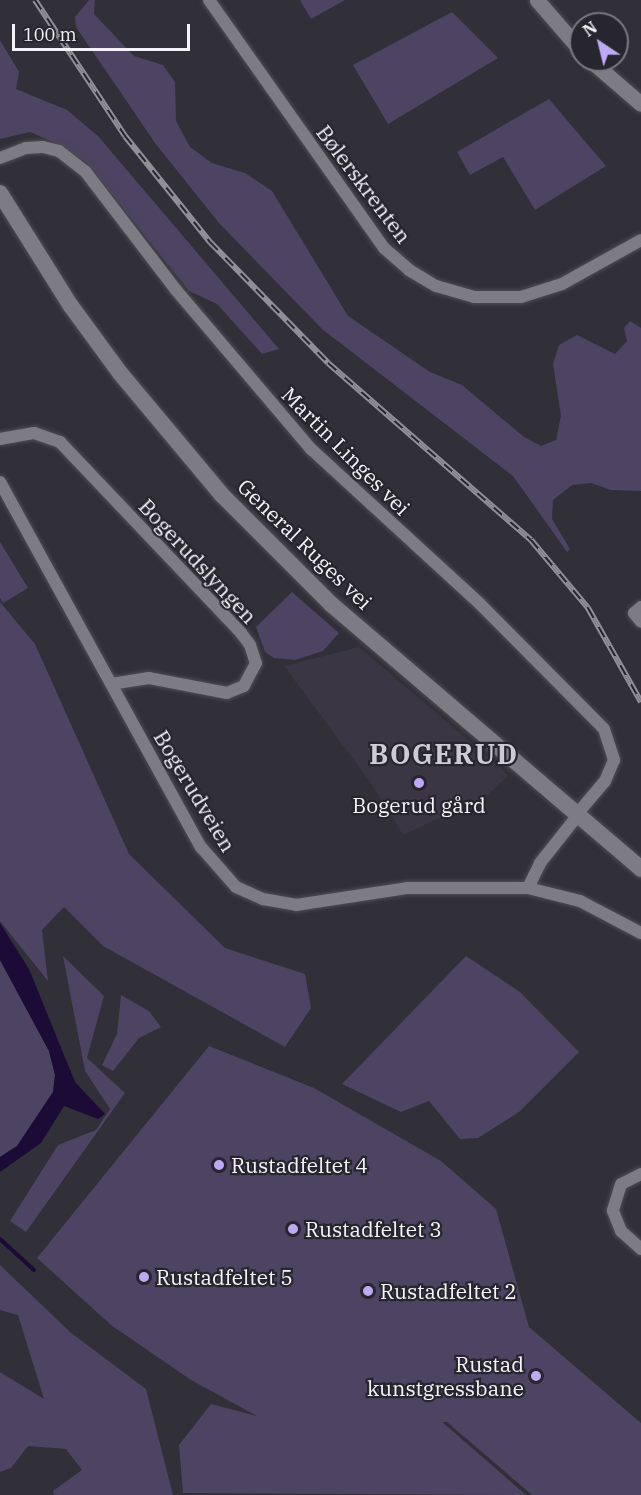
<!DOCTYPE html>
<meta charset="utf-8">
<style>
body{margin:0}
#map{position:relative;width:641px;height:1495px;overflow:hidden;background:#312f37;font-family:"IBM Plex Serif",serif}
div>[style]{position:absolute}
.built>*{inset:0;background:#3a3644}
.green>*{inset:0;background:#4c4462}
.water>*{inset:0;background:#1c0b36}
.stream>*{height:4px;margin:-2px;padding:0 2px;transform-origin:2px;border-radius:2px;background:#1c0b36}
.roads{filter:drop-shadow(0 0 2px #4e4c53) drop-shadow(0 0 2px #4e4c53)}
.minor>*{height:12px;margin:-6px;padding:0 6px;transform-origin:6px;border-radius:6px;background:#7d7b84}
.tertiary>*{height:15px;margin:-7.5px;padding:0 7.5px;transform-origin:7.5px;border-radius:7.5px;background:#7d7b84}
.secondary>*{height:16px;margin:-8px;padding:0 8px;transform-origin:8px;border-radius:8px;background:#7d7b84}
.rail>*{height:6px;margin-top:-3px;transform-origin:0;background:repeating-linear-gradient(90deg,#27252d 0 11px,#918f96 0 22px);box-sizing:border-box;border-block:2px solid #918f96}
.dots>*{width:16px;height:16px;translate:-50% -50%;box-sizing:border-box;border:3px solid #27252d;border-radius:50%}
span{translate:-50% -50%;white-space:nowrap;text-align:center;line-height:1.15;-webkit-text-stroke:4.5px #27252d;paint-order:stroke}
.street-label{font-size:21px;color:#f5f3f9}
.poi-label{font-size:21px;color:#f5f3f9}
.left{translate:0 -50%;text-align:left}
.right{translate:-100% -50%;text-align:right}
.district-label{font-size:27px;color:#cdcbd5;font-weight:700;letter-spacing:1.5px}
.north{position:absolute;left:569px;top:12px;width:60px;height:60px;box-sizing:border-box;background:#27252d;border:2px solid #79777f;border-radius:50%;rotate:325deg;font-size:16px;font-weight:700;line-height:24px;text-align:center;color:#f5f3f9}
.north::after{content:'';display:block;margin:auto;width:21px;height:27px;background:#bea9f5;clip-path:polygon(50% 0,100% 100%,50% 72%,0 100%)}
.scale{position:absolute;left:12px;top:24px;width:178px;height:27px;box-sizing:border-box;border:3px solid #f5f3f9;border-top:0;padding-left:8px;font-size:18px;line-height:21px;white-space:nowrap;color:#f5f3f9;-webkit-text-stroke:4px #27252d;paint-order:stroke}
</style>
<div id="map">
<div class="built">
<i style="clip-path:polygon(359px 647px,500px 767px,508px 776px,485px 797px,403px 835px,371px 783px,284px 666px)"></i>
</div>
<div class="green">
<i style="clip-path:polygon(89px 0,95px 0,94px 14px,134px 56px,163px 65px,175px 82px,176px 121px,190px 147px,212px 163px,245px 173px,272px 191px,348px 316px,430px 372px,462px 385px,524px 437px,541px 446px,556px 440px,561px 416px,553px 364px,559px 345px,577px 335px,615px 354px,627px 341px,624px 328px,630px 321px,641px 328px,641px 491px,611px 490px,591px 483px,572px 485px,553px 500px,552px 519px,570px 549px,567px 552px,513px 476px,322px 329px,219px 223px,155px 143px,76px 27px,75px 17px)"></i>
<i style="clip-path:polygon(300px 0,345px 0,311px 19px)"></i>
<i style="clip-path:polygon(452px 12px,498px 58px,388px 124px,353px 65px)"></i>
<i style="clip-path:polygon(0 40px,19px 72px,16px 89px,67px 110px,98px 136px,279px 349px,262px 354px,217px 304px,189px 291px,87px 163px,60px 145px,30px 132px,0 139px)"></i>
<i style="clip-path:polygon(549px 99px,606px 166px,535px 210px,503px 157px,470px 175px,457px 152px)"></i>
<i style="clip-path:polygon(0 542px,28px 588px,3px 603px,0 598px)"></i>
<i style="clip-path:polygon(292px 592px,339px 633px,323px 651px,295px 660px,274px 658px,265px 652px,256px 627px)"></i>
<i style="clip-path:polygon(0 602px,35px 644px,129px 854px,225px 948px,305px 974px,311px 1008px,285px 1047px,103px 946px,64px 907px,42px 930px,48px 981px,0 921px)"></i>
<i style="clip-path:polygon(63px 956px,104px 996px,87px 1058px,125px 1093px,26px 1232px,10px 1221px,58px 1145px,96px 1130px,110px 1109px,85px 1071px)"></i>
<i style="clip-path:polygon(466px 956px,520px 992px,579px 1052px,519px 1112px,478px 1138px,460px 1139px,429px 1101px,401px 1112px,342px 1084px)"></i>
<i style="clip-path:polygon(0 960px,49px 1051px,55px 1075px,53px 1092px,17px 1146px,0 1157px)"></i>
<i style="clip-path:polygon(121px 995px,149px 1011px,161px 1027px,139px 1038px,113px 1071px,102px 1065px,117px 1034px)"></i>
<i style="clip-path:polygon(209px 1046px,314px 1088px,441px 1161px,496px 1209px,529px 1327px,641px 1423px,641px 1495px,532px 1495px,447px 1422px,442px 1422px,526px 1495px,183px 1493px,179px 1445px,211px 1404px,257px 1416px,191px 1380px,111px 1325px,37px 1258px)"></i>
<i style="clip-path:polygon(0 1265px,70px 1332px,146px 1389px,173px 1495px,54px 1495px,53px 1491px,82px 1470px,66px 1449px,28px 1446px,11px 1468px,0 1472px,0 1372px,44px 1399px,18px 1315px,0 1310px)"></i>
</div>
<div class="water">
<i style="clip-path:polygon(0 923px,29px 969px,75px 1082px,105px 1114px,98px 1119px,64px 1106px,41px 1143px,0 1172px,0 1157px,17px 1146px,53px 1092px,55px 1075px,49px 1051px,0 960px)"></i>
</div>
<div class="stream">
<i style="left:0;top:1239px;width:46px;rotate:42.4deg"></i>
</div>
<div class="roads">
<div class="minor">
<i style="left:209px;top:0;width:304px;rotate:54.8deg"></i>
<i style="left:384px;top:248px;width:33px;rotate:41deg"></i>
<i style="left:409px;top:270px;width:31px;rotate:31deg"></i>
<i style="left:436px;top:286px;width:40px;rotate:16deg"></i>
<i style="left:474px;top:297px;width:47px"></i>
<i style="left:521px;top:297px;width:43px;rotate:-17.6deg"></i>
<i style="left:562px;top:284px;width:90px;rotate:-29.1deg"></i>
<i style="left:0;top:158px;width:28px;rotate:-21deg"></i>
<i style="left:26px;top:148px;width:17px;rotate:-3deg"></i>
<i style="left:43px;top:147px;width:16px;rotate:14deg"></i>
<i style="left:59px;top:151px;width:33px;rotate:38deg"></i>
<i style="left:85px;top:171px;width:150px;rotate:52.6deg"></i>
<i style="left:176px;top:290px;width:209px;rotate:49.7deg"></i>
<i style="left:311px;top:449px;width:229px;rotate:42.5deg"></i>
<i style="left:480px;top:604px;width:176px;rotate:45.2deg"></i>
<i style="left:604px;top:729px;width:33px;rotate:72deg"></i>
<i style="left:614px;top:760px;width:23px;rotate:113deg"></i>
<i style="left:605px;top:781px;width:43px;rotate:130.3deg"></i>
<i style="left:0;top:439px;width:35px;rotate:-10deg"></i>
<i style="left:34px;top:433px;width:28px;rotate:19deg"></i>
<i style="left:60px;top:442px;width:263px;rotate:46.5deg"></i>
<i style="left:241px;top:633px;width:15px;rotate:53deg"></i>
<i style="left:250px;top:645px;width:19px;rotate:72deg"></i>
<i style="left:256px;top:663px;width:26px;rotate:118deg"></i>
<i style="left:244px;top:686px;width:18px;rotate:158deg"></i>
<i style="left:227px;top:693px;width:79px;rotate:-169.1deg"></i>
<i style="left:149px;top:678px;width:38px;rotate:171deg"></i>
<i style="left:0;top:482px;width:417px;rotate:61.2deg"></i>
<i style="left:201px;top:847px;width:53px;rotate:48.8deg"></i>
<i style="left:236px;top:887px;width:30px;rotate:24deg"></i>
<i style="left:263px;top:899px;width:34px;rotate:10deg"></i>
<i style="left:296px;top:905px;width:112px;rotate:-8.7deg"></i>
<i style="left:407px;top:888px;width:121px"></i>
<i style="left:528px;top:888px;width:54px;rotate:14deg"></i>
<i style="left:580px;top:901px;width:69px;rotate:27.7deg"></i>
<i style="left:641px;top:607px;width:9px;rotate:139deg"></i>
<i style="left:634px;top:613px;width:11px;rotate:52deg"></i>
<i style="left:528px;top:888px;width:28px;rotate:-64deg"></i>
<i style="left:540px;top:863px;width:61px;rotate:-51.6deg"></i>
<i style="left:641px;top:1174px;width:22px;rotate:153deg"></i>
<i style="left:621px;top:1184px;width:28px;rotate:107deg"></i>
<i style="left:613px;top:1211px;width:22px;rotate:68deg"></i>
<i style="left:621px;top:1231px;width:27px;rotate:42deg"></i>
</div>
<div class="tertiary">
<i style="left:537px;top:0;width:67px;rotate:49.2deg"></i>
<i style="left:590px;top:60px;width:67px;rotate:40.8deg"></i>
</div>
<div class="secondary">
<i style="left:0;top:193px;width:133px;rotate:57.9deg"></i>
<i style="left:71px;top:306px;width:83px;rotate:53.8deg"></i>
<i style="left:120px;top:373px;width:160px;rotate:50.1deg"></i>
<i style="left:223px;top:496px;width:153px;rotate:45deg"></i>
<i style="left:331px;top:604px;width:408px;rotate:40.5deg"></i>
</div>
</div>
<div class="rail">
<i style="left:35px;top:0;width:163px;rotate:56.5deg"></i>
<i style="left:125px;top:136px;width:136px;rotate:51.3deg"></i>
<i style="left:210px;top:242px;width:169px;rotate:45.7deg"></i>
<i style="left:328px;top:363px;width:269px;rotate:41.1deg"></i>
<i style="left:531px;top:540px;width:89px;rotate:50deg"></i>
<i style="left:588px;top:608px;width:108px;rotate:60.6deg"></i>
</div>
<div class="dots">
<i style="left:419px;top:783px;background:#bea9f5"></i>
<i style="left:219px;top:1165px;background:#bea9f5"></i>
<i style="left:293px;top:1229px;background:#bea9f5"></i>
<i style="left:144px;top:1277px;background:#bea9f5"></i>
<i style="left:368px;top:1291px;background:#bea9f5"></i>
<i style="left:536px;top:1376px;background:#bea9f5"></i>
</div>
<div class="street-label">
<span style="left:364px;top:184px;rotate:53deg">Bølerskrenten</span>
<span style="left:346px;top:451px;rotate:45deg">Martin Linges vei</span>
<span style="left:305px;top:544px;rotate:44deg">General Ruges vei</span>
<span style="left:198px;top:561px;rotate:47deg">Bogerudslyngen</span>
<span style="left:195px;top:791px;rotate:59deg">Bogerudveien</span>
</div>
<div class="poi-label">
<span style="left:419px;top:805px">Bogerud gård</span>
<span class="left" style="left:231px;top:1165px">Rustadfeltet 4</span>
<span class="left" style="left:305px;top:1229px">Rustadfeltet 3</span>
<span class="left" style="left:156px;top:1277px">Rustadfeltet 5</span>
<span class="left" style="left:380px;top:1291px">Rustadfeltet 2</span>
<span class="right" style="left:524px;top:1376px">Rustad<br>kunstgressbane</span>
</div>
<div class="district-label">
<span style="left:444px;top:754px">BOGERUD</span>
</div>
<div class="north">N</div>
<div class="scale">100 m</div>
</div>
